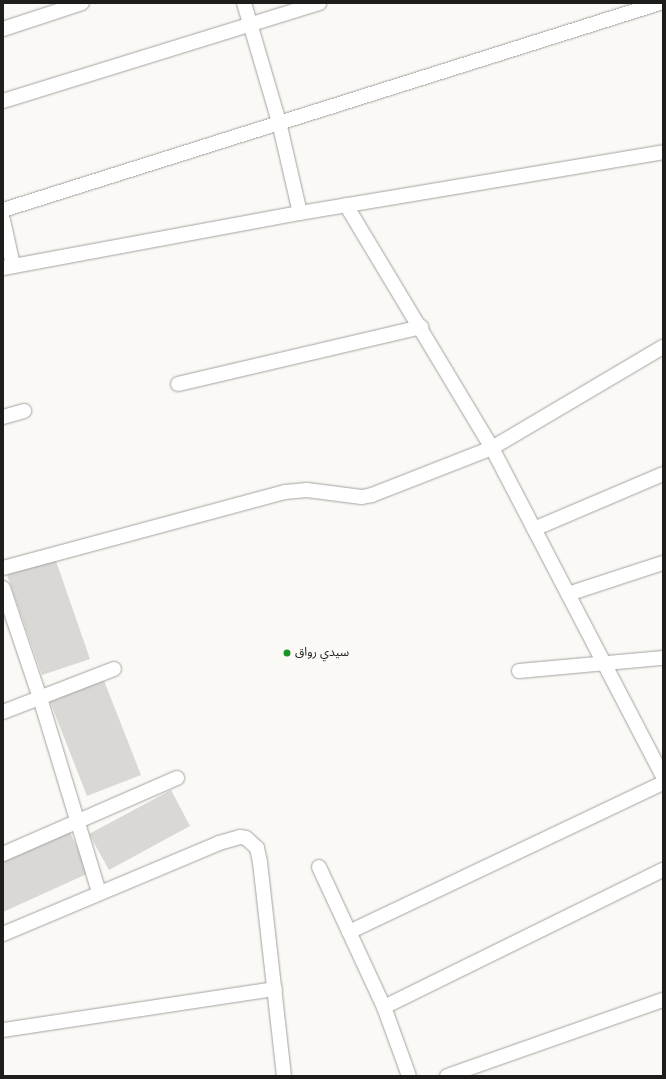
<!DOCTYPE html>
<meta charset="utf-8">
<style>
body{margin:0}
#map{position:relative;width:666px;height:1079px;overflow:hidden;background:#fbf9f6;font-family:Figtree,"Noto Sans Arabic",sans-serif}
div>[style]{position:absolute}
.building>*{inset:0;background:#dad8d5}
.roads{filter:drop-shadow(0 0 1px #a4a19f) drop-shadow(0 0 1px #a4a19f)}
.street>*{height:14px;margin:-7px;padding:0 7px;transform-origin:7px;border-radius:7px;background:#fff}
.dots>*{width:11px;height:11px;translate:-50% -50%;box-sizing:border-box;border:2px solid #fbf9f6;border-radius:50%}
span{translate:-50% -50%;white-space:nowrap;text-align:center;line-height:1.15;-webkit-text-stroke:3px #fbf9f6;paint-order:stroke}
.poi-label{font-size:12px;color:#1e1d1c}
.left{translate:0 -50%;text-align:left}
.frame{position:absolute;inset:0;border:4px solid #1e1d1c;pointer-events:none}
</style>
<div id="map">
<div class="building">
<i style="clip-path:polygon(55px 558px,90px 659px,42px 675px,7px 575px)"></i>
<i style="clip-path:polygon(103px 678px,141px 775px,87px 796px,49px 699px)"></i>
<i style="clip-path:polygon(171px 790px,190px 826px,109px 870px,89px 834px)"></i>
<i style="clip-path:polygon(68px 828px,89px 873px,3px 912px,3px 858px)"></i>
</div>
<div class="roads">
<div class="street">
<i style="left:244px;top:3px;width:124px;rotate:73.6deg"></i>
<i style="left:279px;top:122px;width:93px;rotate:77deg"></i>
<i style="left:3px;top:29px;width:83px;rotate:-18.2deg"></i>
<i style="left:3px;top:101px;width:331px;rotate:-17.2deg"></i>
<i style="left:346px;top:205px;width:283px;rotate:59deg"></i>
<i style="left:492px;top:448px;width:371px;rotate:62.5deg"></i>
<i style="left:3px;top:210px;width:689px;rotate:-17.49deg"></i>
<i style="left:3px;top:220px;width:46px;rotate:77.5deg"></i>
<i style="left:3px;top:268px;width:302px;rotate:-10.5deg"></i>
<i style="left:300px;top:213px;width:368px;rotate:-9.5deg"></i>
<i style="left:178px;top:384px;width:250px;rotate:-13.2deg"></i>
<i style="left:3px;top:417px;width:22px;rotate:-16deg"></i>
<i style="left:534px;top:529px;width:140px;rotate:-23.1deg"></i>
<i style="left:3px;top:568px;width:292px;rotate:-15.1deg"></i>
<i style="left:285px;top:492px;width:22px;rotate:-5deg"></i>
<i style="left:307px;top:490px;width:55px;rotate:7.3deg"></i>
<i style="left:362px;top:497px;width:10px;rotate:-11deg"></i>
<i style="left:372px;top:495px;width:129px;rotate:-21.4deg"></i>
<i style="left:492px;top:448px;width:199px;rotate:-30.6deg"></i>
<i style="left:3px;top:588px;width:116px;rotate:71.4deg"></i>
<i style="left:40px;top:698px;width:203px;rotate:73.1deg"></i>
<i style="left:568px;top:594px;width:100px;rotate:-18.1deg"></i>
<i style="left:519px;top:671px;width:145px;rotate:-5.2deg"></i>
<i style="left:3px;top:712px;width:119px;rotate:-21.2deg"></i>
<i style="left:3px;top:854px;width:190px;rotate:-23.6deg"></i>
<i style="left:319px;top:867px;width:154px;rotate:65.1deg"></i>
<i style="left:384px;top:1007px;width:73px;rotate:70.1deg"></i>
<i style="left:349px;top:932px;width:348px;rotate:-25.4deg"></i>
<i style="left:3px;top:934px;width:234px;rotate:-22.8deg"></i>
<i style="left:219px;top:843px;width:22px;rotate:-16deg"></i>
<i style="left:240px;top:837px;width:6px;rotate:9deg"></i>
<i style="left:246px;top:838px;width:15px;rotate:42deg"></i>
<i style="left:257px;top:848px;width:14px;rotate:78deg"></i>
<i style="left:260px;top:862px;width:215px;rotate:83.6deg"></i>
<i style="left:384px;top:1007px;width:311px;rotate:-26.2deg"></i>
<i style="left:3px;top:1030px;width:275px;rotate:-8.6deg"></i>
<i style="left:447px;top:1076px;width:229px;rotate:-19.4deg"></i>
</div>
</div>
<div class="dots">
<i style="left:287px;top:653px;background:#169426"></i>
</div>
<div class="poi-label">
<span class="left" style="left:295px;top:653px">سيدي رواق</span>
</div>
<div class="frame"></div>
</div>
